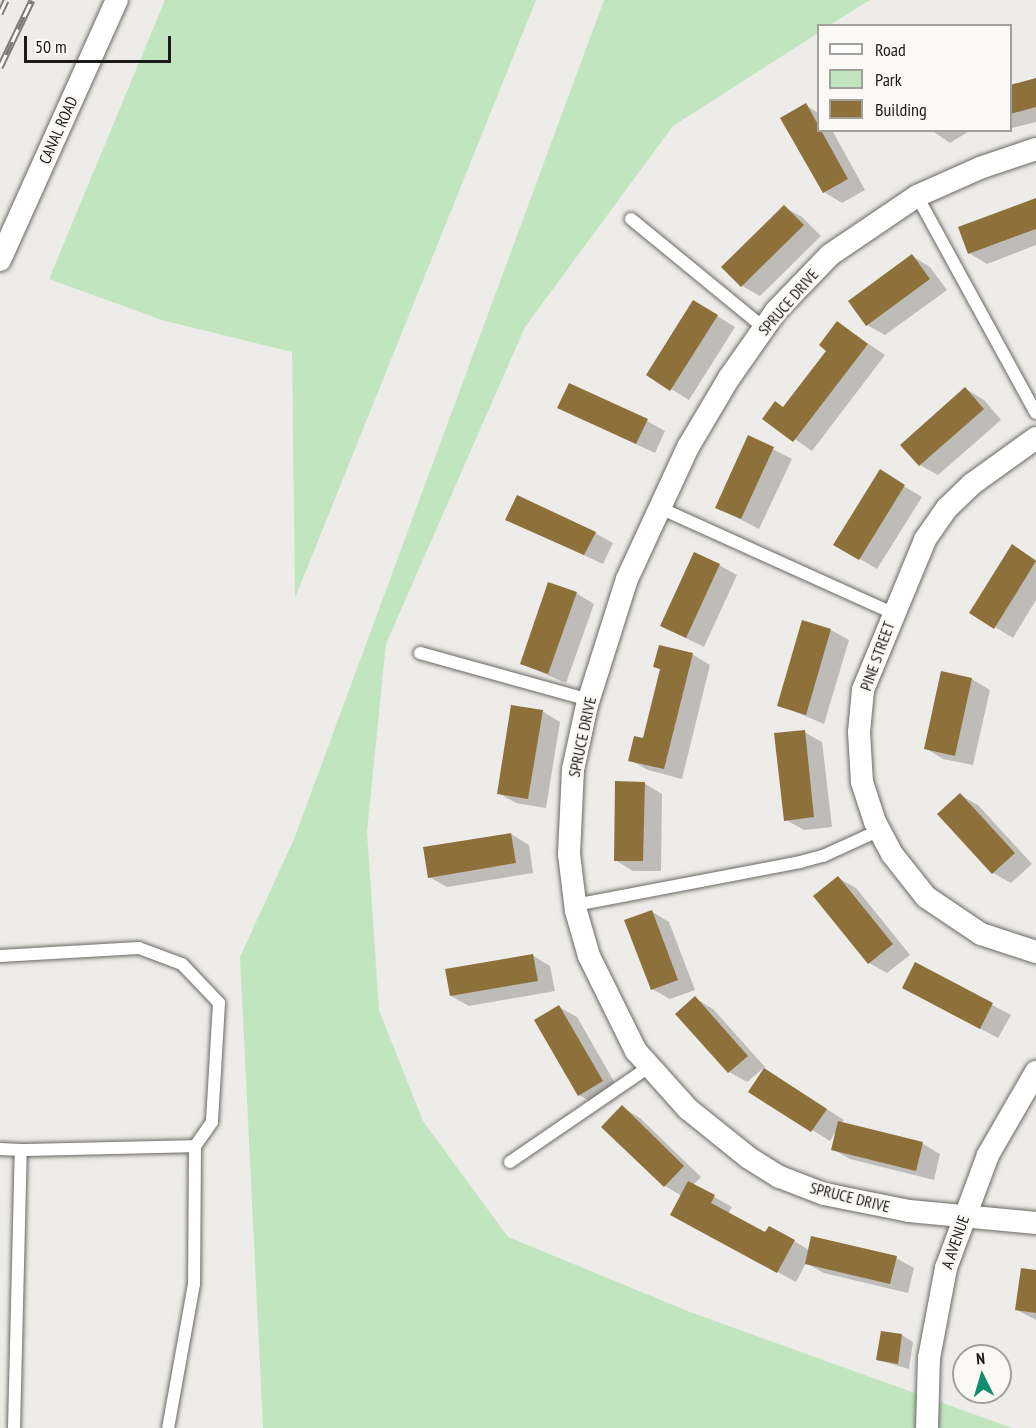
<!DOCTYPE html>
<style>
body{margin:0}
#map{position:relative;width:1036px;height:1428px;overflow:hidden;background:#eeece8;font-family:"PT Sans Narrow",sans-serif}
div>[style]{position:absolute}
.green>*{inset:0;background:#c1e6bf}
.shadow>*{inset:0;background:#0003}
.building>*{inset:0;background:#8e713a}
.roads{filter:drop-shadow(0 0 2px #6a6965) drop-shadow(0 0 2px #6a6965)}
.lane>*{height:12px;margin:-6px;padding:0 6px;transform-origin:6px;border-radius:6px;background:#fff}
.street>*{height:22px;margin:-11px;padding:0 11px;transform-origin:11px;border-radius:11px;background:#fff}
.rail>*{height:7px;margin-top:-3.5px;transform-origin:0;background:repeating-linear-gradient(90deg,#fbf9f5 0 14px,#7e7d7a 0 28px);box-sizing:border-box;border-block:2px solid #7e7d7a}
span{translate:-50% -50%;white-space:nowrap;text-align:center;line-height:1.15;-webkit-text-stroke:6px #fbf9f5;paint-order:stroke}
.street-label{font-size:16px;color:#1c1b1a}
.legend{position:absolute;left:817px;top:24px;width:195px;height:108px;box-sizing:border-box;background:#fbf9f5;border:2px solid #a2a09d;margin:0;padding:8px 10px;list-style:none;font-size:18px;color:#1c1b1a}
.legend li{display:flex;align-items:center;gap:12px;height:30px}
.legend b{width:30px;border:2px solid #a2a09d}
.north{position:absolute;left:952px;top:1344px;width:60px;height:60px;box-sizing:border-box;background:#fbf9f5;border:2px solid #a2a09d;border-radius:50%;rotate:355deg;font-size:16px;font-weight:700;line-height:24px;text-align:center;color:#1c1b1a}
.north::after{content:'';display:block;margin:auto;width:21px;height:27px;background:#138c70;clip-path:polygon(50% 0,100% 100%,50% 72%,0 100%)}
.scale{position:absolute;left:24px;top:36px;width:147px;height:27px;box-sizing:border-box;border:3px solid #1c1b1a;border-top:0;padding-left:8px;font-size:18px;line-height:21px;white-space:nowrap;color:#1c1b1a;-webkit-text-stroke:4px #fbf9f5;paint-order:stroke}
</style>
<div id="map">
<div class="green">
<i style="clip-path:polygon(165px 0,536px 0,295px 598px,292px 352px,162px 320px,49px 279px)"></i>
<i style="clip-path:polygon(604px 0,870px 0,830px 25px,818px 26px,818px 33px,673px 126px,525px 327px,386px 644px,367px 832px,379px 1010px,423px 1121px,508px 1237px,690px 1312px,1012px 1428px,263px 1428px,240px 957px,294px 839px)"></i>
</div>
<div class="shadow">
<i style="clip-path:polygon(1036px 80px,1036px 122px,1012px 128px,1010px 86px)"></i>
<i style="clip-path:polygon(806px 105px,818px 113px,818px 130px,832px 130px,865px 190px,842px 203px,824px 192px)"></i>
<i style="clip-path:polygon(931px 130px,971px 130px,950px 143px)"></i>
<i style="clip-path:polygon(1036px 200px,1036px 245px,987px 264px,969px 253px)"></i>
<i style="clip-path:polygon(784px 207px,802px 217px,821px 236px,760px 296px,742px 286px)"></i>
<i style="clip-path:polygon(912px 256px,930px 267px,947px 290px,885px 335px,867px 325px,850px 302px)"></i>
<i style="clip-path:polygon(711px 312px,735px 327px,689px 400px,648px 375px)"></i>
<i style="clip-path:polygon(838px 323px,885px 355px,812px 451px,764px 418px,784px 408px,828px 350px)"></i>
<i style="clip-path:polygon(966px 389px,984px 400px,1001px 420px,938px 475px,920px 465px)"></i>
<i style="clip-path:polygon(559px 408px,647px 421px,665px 431px,655px 453px)"></i>
<i style="clip-path:polygon(749px 437px,792px 459px,759px 529px,717px 507px)"></i>
<i style="clip-path:polygon(880px 472px,922px 497px,877px 569px,835px 544px)"></i>
<i style="clip-path:polygon(507px 520px,595px 533px,613px 543px,603px 564px)"></i>
<i style="clip-path:polygon(1013px 546px,1036px 560px,1036px 600px,1013px 638px,995px 627px)"></i>
<i style="clip-path:polygon(719px 565px,737px 575px,704px 647px,662px 626px)"></i>
<i style="clip-path:polygon(576px 593px,594px 604px,566px 683px,522px 664px)"></i>
<i style="clip-path:polygon(831px 630px,849px 640px,824px 724px,779px 705px)"></i>
<i style="clip-path:polygon(692px 654px,710px 665px,682px 779px,648px 770px,630px 760px,644px 740px,662px 670px,655px 667px)"></i>
<i style="clip-path:polygon(942px 673px,972px 679px,990px 690px,973px 765px,943px 759px,925px 748px)"></i>
<i style="clip-path:polygon(542px 711px,560px 722px,546px 808px,516px 803px,498px 793px)"></i>
<i style="clip-path:polygon(804px 732px,822px 742px,832px 827px,804px 830px,786px 820px)"></i>
<i style="clip-path:polygon(644px 783px,662px 794px,661px 871px,633px 871px,615px 860px)"></i>
<i style="clip-path:polygon(960px 795px,978px 805px,1032px 864px,1011px 883px,993px 873px)"></i>
<i style="clip-path:polygon(511px 834px,529px 845px,533px 873px,447px 887px,429px 877px)"></i>
<i style="clip-path:polygon(838px 878px,856px 888px,910px 955px,887px 973px,869px 963px,815px 896px)"></i>
<i style="clip-path:polygon(651px 911px,669px 922px,695px 990px,670px 999px,652px 989px)"></i>
<i style="clip-path:polygon(532px 955px,550px 966px,555px 991px,469px 1006px,451px 996px)"></i>
<i style="clip-path:polygon(916px 964px,1011px 1015px,998px 1038px,922px 998px)"></i>
<i style="clip-path:polygon(695px 998px,713px 1009px,765px 1067px,747px 1082px,729px 1072px)"></i>
<i style="clip-path:polygon(559px 1007px,577px 1017px,620px 1092px,597px 1105px,579px 1095px)"></i>
<i style="clip-path:polygon(782px 1081px,844px 1120px,841px 1124px,923px 1144px,940px 1154px,934px 1180px,850px 1159px,832px 1149px,836px 1131px,830px 1141px,751px 1092px)"></i>
<i style="clip-path:polygon(622px 1107px,640px 1118px,701px 1177px,693px 1185px,732px 1207px,728px 1214px,766px 1234px,794px 1241px,809px 1250px,896px 1258px,914px 1268px,908px 1293px,824px 1273px,806px 1263px,796px 1282px,689px 1224px,682px 1196px,665px 1186px)"></i>
<i style="clip-path:polygon(1036px 1272px,1036px 1320px,1017px 1310px)"></i>
<i style="clip-path:polygon(902px 1335px,913px 1342px,909px 1369px,878px 1360px)"></i>
</div>
<div class="building">
<i style="clip-path:polygon(1036px 78px,1036px 107px,1010px 114px,1010px 85px)"></i>
<i style="clip-path:polygon(806px 103px,848px 179px,823px 193px,780px 118px)"></i>
<i style="clip-path:polygon(1036px 198px,1036px 229px,968px 254px,958px 227px)"></i>
<i style="clip-path:polygon(784px 205px,804px 225px,741px 287px,721px 267px)"></i>
<i style="clip-path:polygon(912px 254px,930px 279px,866px 326px,848px 301px)"></i>
<i style="clip-path:polygon(693px 300px,718px 315px,670px 391px,646px 375px)"></i>
<i style="clip-path:polygon(837px 321px,868px 344px,793px 442px,762px 419px,775px 401px,783px 407px,826px 351px,819px 345px)"></i>
<i style="clip-path:polygon(569px 383px,648px 419px,636px 444px,557px 408px)"></i>
<i style="clip-path:polygon(965px 387px,984px 409px,919px 466px,900px 445px)"></i>
<i style="clip-path:polygon(748px 435px,774px 447px,741px 519px,715px 508px)"></i>
<i style="clip-path:polygon(880px 469px,905px 485px,859px 560px,833px 545px)"></i>
<i style="clip-path:polygon(517px 495px,596px 532px,584px 555px,505px 520px)"></i>
<i style="clip-path:polygon(1012px 544px,1036px 561px,994px 629px,969px 613px)"></i>
<i style="clip-path:polygon(694px 552px,720px 564px,686px 638px,660px 626px)"></i>
<i style="clip-path:polygon(548px 582px,577px 592px,548px 674px,520px 664px)"></i>
<i style="clip-path:polygon(802px 620px,831px 629px,806px 715px,777px 706px)"></i>
<i style="clip-path:polygon(659px 645px,693px 653px,664px 769px,628px 761px,634px 736px,643px 738px,660px 669px,653px 667px)"></i>
<i style="clip-path:polygon(941px 671px,972px 678px,955px 756px,924px 749px)"></i>
<i style="clip-path:polygon(511px 705px,543px 710px,528px 799px,497px 794px)"></i>
<i style="clip-path:polygon(805px 730px,814px 817px,784px 821px,774px 733px)"></i>
<i style="clip-path:polygon(615px 781px,645px 782px,643px 861px,614px 861px)"></i>
<i style="clip-path:polygon(960px 793px,1015px 853px,992px 874px,937px 814px)"></i>
<i style="clip-path:polygon(511px 833px,516px 863px,428px 878px,423px 847px)"></i>
<i style="clip-path:polygon(838px 876px,893px 944px,868px 964px,813px 896px)"></i>
<i style="clip-path:polygon(652px 910px,678px 980px,651px 990px,624px 920px)"></i>
<i style="clip-path:polygon(533px 954px,538px 981px,450px 996px,445px 969px)"></i>
<i style="clip-path:polygon(915px 962px,993px 1003px,980px 1029px,902px 988px)"></i>
<i style="clip-path:polygon(695px 996px,748px 1056px,728px 1073px,675px 1014px)"></i>
<i style="clip-path:polygon(559px 1005px,603px 1081px,578px 1096px,534px 1020px)"></i>
<i style="clip-path:polygon(764px 1068px,827px 1109px,811px 1132px,748px 1092px)"></i>
<i style="clip-path:polygon(622px 1105px,684px 1166px,664px 1187px,601px 1127px)"></i>
<i style="clip-path:polygon(838px 1121px,923px 1142px,916px 1171px,831px 1150px)"></i>
<i style="clip-path:polygon(688px 1181px,715px 1195px,711px 1203px,765px 1232px,769px 1226px,795px 1240px,777px 1273px,670px 1215px)"></i>
<i style="clip-path:polygon(811px 1236px,897px 1256px,890px 1284px,805px 1264px)"></i>
<i style="clip-path:polygon(1021px 1268px,1036px 1270px,1036px 1313px,1015px 1310px)"></i>
<i style="clip-path:polygon(881px 1331px,902px 1334px,898px 1364px,876px 1360px)"></i>
</div>
<div class="roads">
<div class="lane">
<i style="left:917px;top:196px;width:247px;rotate:61.3deg"></i>
<i style="left:631px;top:219px;width:172px;rotate:39.3deg"></i>
<i style="left:660px;top:508px;width:256px;rotate:24.3deg"></i>
<i style="left:420px;top:653px;width:175px;rotate:15.5deg"></i>
<i style="left:575px;top:905px;width:229px;rotate:-10.8deg"></i>
<i style="left:800px;top:862px;width:24px;rotate:-15deg"></i>
<i style="left:823px;top:856px;width:63px;rotate:-24.5deg"></i>
<i style="left:0;top:956px;width:139px;rotate:-3.3deg"></i>
<i style="left:139px;top:948px;width:46px;rotate:20.4deg"></i>
<i style="left:182px;top:964px;width:54px;rotate:46.5deg"></i>
<i style="left:219px;top:1003px;width:119px;rotate:93.4deg"></i>
<i style="left:212px;top:1122px;width:29px;rotate:125deg"></i>
<i style="left:0;top:1149px;width:21px;rotate:3deg"></i>
<i style="left:510px;top:1162px;width:168px;rotate:-34.4deg"></i>
<i style="left:14px;top:1428px;width:278px;rotate:-88.6deg"></i>
<i style="left:21px;top:1150px;width:174px;rotate:-1.3deg"></i>
<i style="left:195px;top:1146px;width:138px;rotate:90.4deg"></i>
<i style="left:194px;top:1284px;width:146px;rotate:100.2deg"></i>
</div>
<div class="street">
<i style="left:1036px;top:149px;width:59px;rotate:161.3deg"></i>
<i style="left:980px;top:168px;width:69px;rotate:156deg"></i>
<i style="left:917px;top:196px;width:105px;rotate:145.9deg"></i>
<i style="left:830px;top:255px;width:78px;rotate:134deg"></i>
<i style="left:776px;top:311px;width:82px;rotate:125deg"></i>
<i style="left:729px;top:378px;width:80px;rotate:120.7deg"></i>
<i style="left:688px;top:447px;width:145px;rotate:114.8deg"></i>
<i style="left:627px;top:579px;width:132px;rotate:107.6deg"></i>
<i style="left:587px;top:705px;width:66px;rotate:102.3deg"></i>
<i style="left:573px;top:769px;width:85px;rotate:92.7deg"></i>
<i style="left:569px;top:854px;width:57px;rotate:83deg"></i>
<i style="left:576px;top:911px;width:47px;rotate:73.9deg"></i>
<i style="left:589px;top:956px;width:106px;rotate:63.7deg"></i>
<i style="left:636px;top:1051px;width:78px;rotate:48.1deg"></i>
<i style="left:688px;top:1109px;width:78px;rotate:38.8deg"></i>
<i style="left:749px;top:1158px;width:36px;rotate:32deg"></i>
<i style="left:780px;top:1177px;width:47px;rotate:21.1deg"></i>
<i style="left:824px;top:1194px;width:87px;rotate:11.3deg"></i>
<i style="left:909px;top:1211px;width:128px;rotate:5.4deg"></i>
<i style="left:0;top:260px;width:285px;rotate:-65.8deg"></i>
<i style="left:1036px;top:438px;width:79px;rotate:144.3deg"></i>
<i style="left:972px;top:484px;width:35px;rotate:136deg"></i>
<i style="left:947px;top:508px;width:39px;rotate:125deg"></i>
<i style="left:925px;top:540px;width:162px;rotate:112.5deg"></i>
<i style="left:863px;top:690px;width:42px;rotate:95.4deg"></i>
<i style="left:859px;top:732px;width:50px;rotate:86.6deg"></i>
<i style="left:862px;top:782px;width:42px;rotate:72deg"></i>
<i style="left:875px;top:822px;width:36px;rotate:62deg"></i>
<i style="left:892px;top:854px;width:55px;rotate:51.7deg"></i>
<i style="left:926px;top:897px;width:66px;rotate:33.9deg"></i>
<i style="left:981px;top:934px;width:58px;rotate:18.1deg"></i>
<i style="left:927px;top:1428px;width:70px;rotate:-88.4deg"></i>
<i style="left:929px;top:1358px;width:92px;rotate:-79.3deg"></i>
<i style="left:946px;top:1268px;width:121px;rotate:-69.6deg"></i>
<i style="left:988px;top:1155px;width:96px;rotate:-60deg"></i>
</div>
</div>
<div class="rail">
<i style="left:0;top:13px;width:14px;rotate:-65deg"></i>
<i style="left:0;top:67px;width:74px;rotate:-64.5deg"></i>
</div>
<div class="street-label">
<span style="left:58px;top:130px;rotate:-66deg">CANAL ROAD</span>
<span style="left:788px;top:302px;rotate:-49deg">SPRUCE DRIVE</span>
<span style="left:877px;top:656px;rotate:-70deg">PINE STREET</span>
<span style="left:582px;top:737px;rotate:-78deg">SPRUCE DRIVE</span>
<span style="left:850px;top:1197px;rotate:14deg">SPRUCE DRIVE</span>
<span style="left:955px;top:1242px;rotate:-71deg">A AVENUE</span>
</div>
<ul class="legend">
<li><b style="height:8px;background:#fff"></b>Road</li>
<li><b style="height:16px;background:#c1e6bf"></b>Park</li>
<li><b style="height:16px;background:#8e713a"></b>Building</li>
</ul>
<div class="north">N</div>
<div class="scale">50 m</div>
</div>
